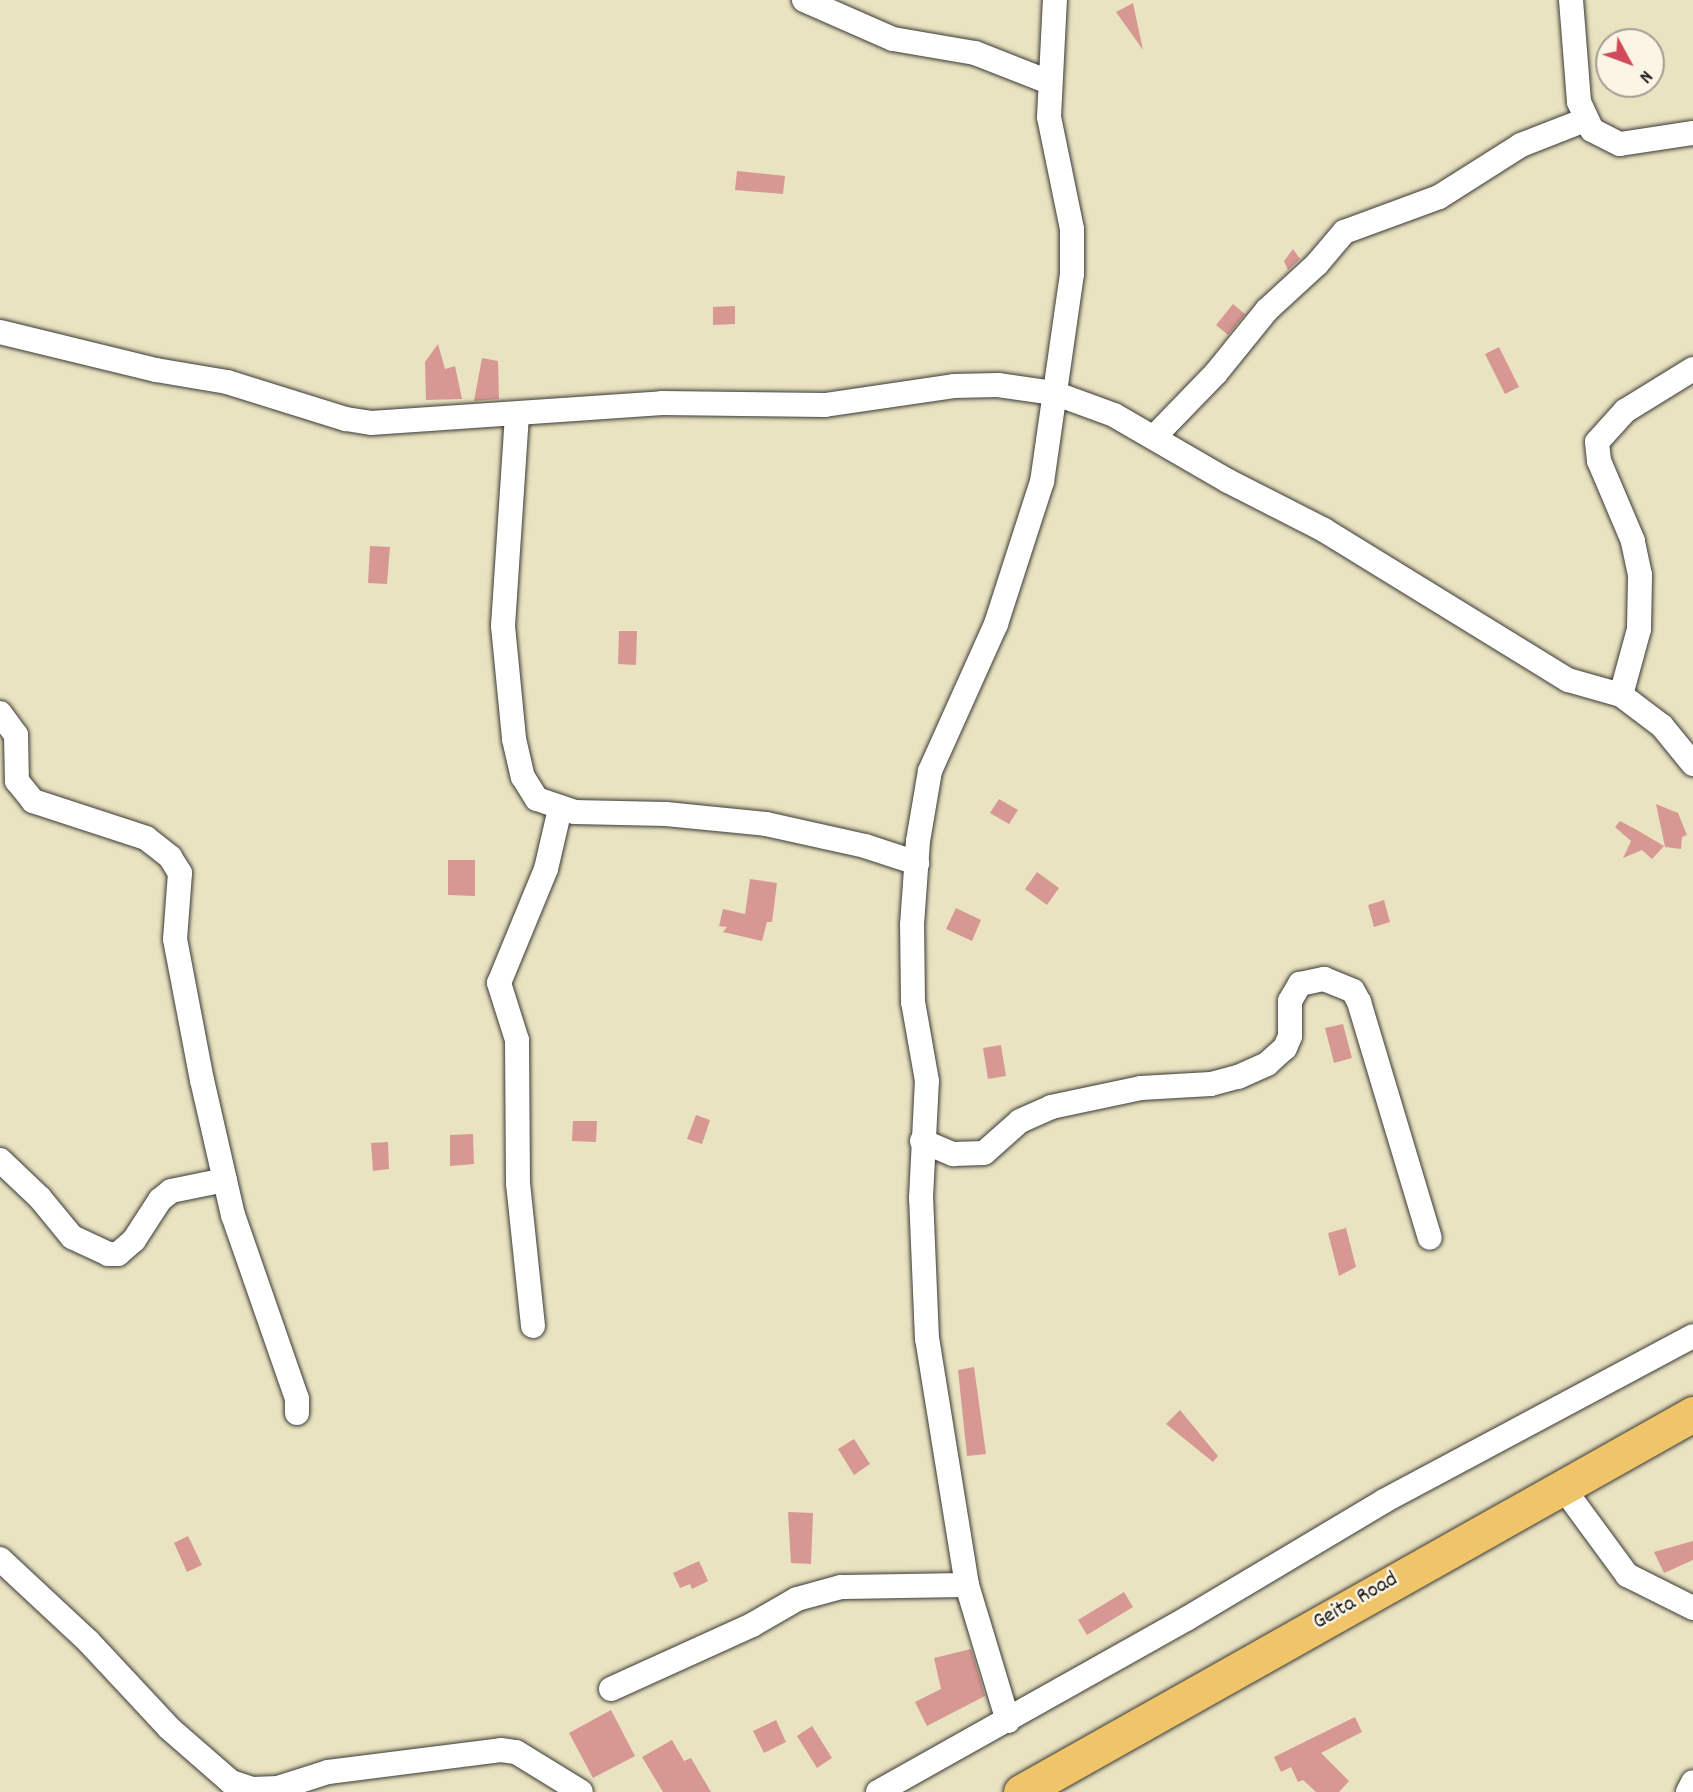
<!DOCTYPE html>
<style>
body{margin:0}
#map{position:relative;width:1693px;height:1792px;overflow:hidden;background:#eae3c2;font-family:Dekko,sans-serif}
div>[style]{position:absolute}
.building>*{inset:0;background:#d79894}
.roads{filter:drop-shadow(0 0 2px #3b3a35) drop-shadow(0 0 2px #3b3a35)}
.minor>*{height:24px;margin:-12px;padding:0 12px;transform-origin:12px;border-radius:12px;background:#fff}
.highway>*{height:35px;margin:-17.5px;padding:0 17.5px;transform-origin:17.5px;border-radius:17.5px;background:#f0c469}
span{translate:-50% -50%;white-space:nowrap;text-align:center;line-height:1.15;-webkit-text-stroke:5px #fcf5e5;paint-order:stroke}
.street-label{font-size:23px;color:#1c1c1c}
.north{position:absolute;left:1595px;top:28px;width:70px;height:70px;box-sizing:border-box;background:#fcf5e5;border:2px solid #a29e95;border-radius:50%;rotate:131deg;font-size:19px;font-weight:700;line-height:28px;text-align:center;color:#1c1c1c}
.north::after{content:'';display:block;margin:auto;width:24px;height:32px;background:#d1495b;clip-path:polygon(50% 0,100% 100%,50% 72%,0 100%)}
</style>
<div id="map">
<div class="building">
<i style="clip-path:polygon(1133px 3px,1143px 50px,1116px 12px)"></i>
<i style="clip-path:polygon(737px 171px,785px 176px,783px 194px,735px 190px)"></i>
<i style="clip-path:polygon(1293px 249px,1300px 259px,1288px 270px,1284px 261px)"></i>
<i style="clip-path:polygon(1233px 304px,1245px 314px,1228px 335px,1216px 325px)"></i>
<i style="clip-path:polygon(735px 306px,735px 324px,713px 325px,713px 307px)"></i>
<i style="clip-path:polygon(438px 344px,445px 369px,455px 366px,462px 399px,426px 400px,425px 362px)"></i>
<i style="clip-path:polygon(1499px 347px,1519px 387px,1505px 394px,1485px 354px)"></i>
<i style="clip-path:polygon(482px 358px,498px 361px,499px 399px,474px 401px)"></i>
<i style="clip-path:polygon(370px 546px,390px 547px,387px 584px,368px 583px)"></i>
<i style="clip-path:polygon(619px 631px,637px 631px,636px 665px,618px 664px)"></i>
<i style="clip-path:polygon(999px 799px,1018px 810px,1009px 824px,990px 813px)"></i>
<i style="clip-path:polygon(1656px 804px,1678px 813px,1687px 835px,1682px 837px,1681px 849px,1665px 847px)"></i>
<i style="clip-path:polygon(1620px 821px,1637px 830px,1664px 846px,1652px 859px,1642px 850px,1623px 858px,1631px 841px,1615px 827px)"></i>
<i style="clip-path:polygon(448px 860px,475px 860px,475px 896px,448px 895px)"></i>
<i style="clip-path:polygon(1037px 872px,1059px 888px,1047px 905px,1025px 889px)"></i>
<i style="clip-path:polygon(750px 879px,777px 883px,772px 922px,767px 922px,762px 941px,723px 932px,727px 927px,719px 926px,723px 909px,745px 914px)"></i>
<i style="clip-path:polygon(1384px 900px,1390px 922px,1374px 927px,1368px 905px)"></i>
<i style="clip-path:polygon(956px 908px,981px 920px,972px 941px,946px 929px)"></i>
<i style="clip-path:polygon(1343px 1024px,1352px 1058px,1334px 1063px,1325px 1028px)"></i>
<i style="clip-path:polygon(1001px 1045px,1006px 1076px,988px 1079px,983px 1048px)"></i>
<i style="clip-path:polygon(696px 1115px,710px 1120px,702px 1144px,687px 1139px)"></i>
<i style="clip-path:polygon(573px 1121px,597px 1121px,596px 1142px,572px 1141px)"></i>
<i style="clip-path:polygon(473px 1134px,474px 1164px,450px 1166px,450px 1135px)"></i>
<i style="clip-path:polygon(388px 1142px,389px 1169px,373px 1171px,371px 1143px)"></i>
<i style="clip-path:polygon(1346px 1228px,1356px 1267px,1339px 1276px,1328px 1233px)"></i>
<i style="clip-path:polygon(974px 1367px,986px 1454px,967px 1456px,958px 1370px)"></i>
<i style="clip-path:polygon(1180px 1410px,1218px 1456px,1213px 1462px,1166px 1424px)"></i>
<i style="clip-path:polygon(854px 1439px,870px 1464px,854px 1475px,838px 1449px)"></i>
<i style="clip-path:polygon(788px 1512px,813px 1513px,811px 1564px,791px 1563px)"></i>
<i style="clip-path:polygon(188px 1536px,202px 1565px,187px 1572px,174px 1543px)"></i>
<i style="clip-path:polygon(1693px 1541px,1693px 1560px,1664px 1573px,1654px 1552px)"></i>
<i style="clip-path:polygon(699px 1561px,708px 1581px,692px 1589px,690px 1584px,680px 1588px,673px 1573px)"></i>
<i style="clip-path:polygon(1124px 1592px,1133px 1607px,1087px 1635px,1078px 1620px)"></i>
<i style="clip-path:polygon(971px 1649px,985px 1696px,927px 1726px,915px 1702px,941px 1689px,934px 1658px)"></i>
<i style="clip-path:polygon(611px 1710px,635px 1756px,593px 1778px,569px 1733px)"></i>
<i style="clip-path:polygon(1355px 1717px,1362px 1732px,1321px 1753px,1349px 1781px,1339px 1792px,1316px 1792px,1303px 1780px,1298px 1782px,1291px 1767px,1281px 1772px,1274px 1757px)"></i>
<i style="clip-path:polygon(776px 1720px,786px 1742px,764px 1753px,753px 1731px)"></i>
<i style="clip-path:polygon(812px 1726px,832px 1758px,817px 1768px,797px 1736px)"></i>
<i style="clip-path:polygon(672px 1740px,684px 1761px,691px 1758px,711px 1792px,663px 1792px,642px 1757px)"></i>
</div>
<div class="roads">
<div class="minor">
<i style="left:804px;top:0;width:97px;rotate:23.7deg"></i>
<i style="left:893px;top:39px;width:83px;rotate:9.7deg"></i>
<i style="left:975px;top:53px;width:79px;rotate:21.4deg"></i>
<i style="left:1571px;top:0;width:102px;rotate:85.5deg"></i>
<i style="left:1579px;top:102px;width:31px;rotate:65deg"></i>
<i style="left:1592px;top:130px;width:31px;rotate:27deg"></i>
<i style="left:1620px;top:144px;width:74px;rotate:-8.6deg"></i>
<i style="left:0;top:332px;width:161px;rotate:13.7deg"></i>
<i style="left:156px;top:370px;width:72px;rotate:9.6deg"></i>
<i style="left:227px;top:382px;width:125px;rotate:17.3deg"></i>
<i style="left:346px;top:419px;width:25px;rotate:9deg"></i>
<i style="left:371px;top:423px;width:292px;rotate:-3.9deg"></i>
<i style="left:662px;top:403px;width:163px;rotate:0.7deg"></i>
<i style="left:825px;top:405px;width:130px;rotate:-8.4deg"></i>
<i style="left:954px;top:386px;width:44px;rotate:-1.3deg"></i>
<i style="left:998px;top:385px;width:57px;rotate:8.1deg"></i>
<i style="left:1054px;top:393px;width:64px;rotate:20.1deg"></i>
<i style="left:1114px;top:415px;width:132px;rotate:30.1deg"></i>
<i style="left:1228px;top:481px;width:108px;rotate:27deg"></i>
<i style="left:1324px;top:530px;width:286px;rotate:31.6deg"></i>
<i style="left:1568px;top:680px;width:55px;rotate:15.8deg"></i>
<i style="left:1621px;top:695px;width:51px;rotate:37.1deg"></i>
<i style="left:1662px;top:726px;width:49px;rotate:50.8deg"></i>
<i style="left:517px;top:415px;width:211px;rotate:93.8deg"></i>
<i style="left:503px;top:626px;width:114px;rotate:84.4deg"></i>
<i style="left:514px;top:739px;width:39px;rotate:77deg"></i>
<i style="left:523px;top:777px;width:26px;rotate:58deg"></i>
<i style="left:537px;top:799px;width:39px;rotate:19deg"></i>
<i style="left:574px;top:812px;width:92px;rotate:1.2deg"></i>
<i style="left:666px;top:814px;width:100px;rotate:5.7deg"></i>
<i style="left:766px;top:824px;width:101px;rotate:12.5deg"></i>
<i style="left:865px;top:846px;width:55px;rotate:18.1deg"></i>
<i style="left:1154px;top:437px;width:89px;rotate:-45.9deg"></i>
<i style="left:1216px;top:373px;width:81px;rotate:-51deg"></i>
<i style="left:1267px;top:310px;width:68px;rotate:-42.6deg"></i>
<i style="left:1317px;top:264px;width:42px;rotate:-49.8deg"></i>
<i style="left:1344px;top:232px;width:101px;rotate:-20.2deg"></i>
<i style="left:1439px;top:197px;width:97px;rotate:-32.4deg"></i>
<i style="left:1521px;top:145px;width:69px;rotate:-21.3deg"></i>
<i style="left:1621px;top:695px;width:68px;rotate:-74.7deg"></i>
<i style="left:1639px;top:629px;width:54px;rotate:-88.9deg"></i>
<i style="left:1640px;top:575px;width:35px;rotate:-102deg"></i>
<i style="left:1633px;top:541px;width:87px;rotate:-113deg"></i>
<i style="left:1599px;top:461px;width:19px;rotate:-96deg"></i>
<i style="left:1597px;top:442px;width:42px;rotate:-47.9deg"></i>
<i style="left:1625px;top:411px;width:80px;rotate:-31.7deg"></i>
<i style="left:0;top:713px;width:27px;rotate:54deg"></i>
<i style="left:16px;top:735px;width:46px;rotate:88.8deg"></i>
<i style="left:17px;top:781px;width:26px;rotate:51deg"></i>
<i style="left:33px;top:801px;width:119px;rotate:18.1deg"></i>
<i style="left:146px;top:838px;width:31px;rotate:38deg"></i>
<i style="left:170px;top:857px;width:19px;rotate:58deg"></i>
<i style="left:180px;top:873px;width:66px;rotate:94.3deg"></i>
<i style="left:175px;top:939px;width:144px;rotate:79.2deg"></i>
<i style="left:202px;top:1080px;width:139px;rotate:77.1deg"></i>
<i style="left:233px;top:1215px;width:195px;rotate:70.8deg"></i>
<i style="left:297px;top:1399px;width:14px;rotate:90deg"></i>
<i style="left:922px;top:1141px;width:34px;rotate:23deg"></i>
<i style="left:953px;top:1154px;width:31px;rotate:-2deg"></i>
<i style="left:984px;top:1153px;width:48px;rotate:-41.6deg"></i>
<i style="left:1020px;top:1121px;width:34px;rotate:-24deg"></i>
<i style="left:1051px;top:1107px;width:92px;rotate:-11.9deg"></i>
<i style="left:1141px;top:1088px;width:70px;rotate:-3.3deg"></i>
<i style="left:1211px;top:1084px;width:28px;rotate:-15deg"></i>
<i style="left:1238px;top:1077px;width:32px;rotate:-24deg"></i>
<i style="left:1267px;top:1064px;width:24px;rotate:-42deg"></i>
<i style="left:1285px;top:1048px;width:13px;rotate:-67deg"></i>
<i style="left:1290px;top:1036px;width:35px;rotate:-90deg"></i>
<i style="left:1290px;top:1001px;width:20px;rotate:-60deg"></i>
<i style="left:1300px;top:984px;width:25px;rotate:-12deg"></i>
<i style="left:1324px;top:979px;width:31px;rotate:22deg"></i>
<i style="left:1353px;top:991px;width:13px;rotate:61deg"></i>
<i style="left:1359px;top:1002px;width:246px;rotate:73.3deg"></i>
<i style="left:0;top:1160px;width:55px;rotate:43.5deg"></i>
<i style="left:40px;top:1198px;width:50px;rotate:50.6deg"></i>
<i style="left:72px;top:1237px;width:40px;rotate:25deg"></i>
<i style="left:108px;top:1254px;width:10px"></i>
<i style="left:118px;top:1254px;width:21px;rotate:-41deg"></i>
<i style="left:134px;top:1240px;width:48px;rotate:-57deg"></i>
<i style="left:160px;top:1200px;width:14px;rotate:-39deg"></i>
<i style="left:171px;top:1191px;width:55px;rotate:-11.5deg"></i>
<i style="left:533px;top:1326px;width:143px;rotate:-96deg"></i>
<i style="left:518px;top:1184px;width:144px;rotate:-90.4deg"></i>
<i style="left:517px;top:1040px;width:60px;rotate:-107.5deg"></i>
<i style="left:499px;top:983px;width:123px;rotate:-67.6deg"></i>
<i style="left:546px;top:869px;width:62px;rotate:-76.9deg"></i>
<i style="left:1561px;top:1485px;width:112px;rotate:53.7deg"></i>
<i style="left:1627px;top:1575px;width:74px;rotate:26.6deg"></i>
<i style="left:0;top:1559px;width:120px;rotate:43deg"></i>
<i style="left:88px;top:1641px;width:119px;rotate:47deg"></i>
<i style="left:169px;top:1728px;width:82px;rotate:41.1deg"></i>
<i style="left:231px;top:1782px;width:22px;rotate:18deg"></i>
<i style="left:252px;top:1789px;width:26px;rotate:-2deg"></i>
<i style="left:278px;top:1788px;width:52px;rotate:-17.7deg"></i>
<i style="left:328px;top:1772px;width:174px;rotate:-7.2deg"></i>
<i style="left:501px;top:1750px;width:15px;rotate:8deg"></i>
<i style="left:516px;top:1752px;width:76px;rotate:31.6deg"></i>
<i style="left:611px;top:1689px;width:155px;rotate:-24.4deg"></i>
<i style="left:752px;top:1625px;width:52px;rotate:-30deg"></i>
<i style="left:797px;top:1599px;width:46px;rotate:-15.3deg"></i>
<i style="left:841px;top:1587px;width:126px;rotate:-0.9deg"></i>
<i style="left:1008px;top:1721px;width:142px;rotate:-106.8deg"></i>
<i style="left:967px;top:1585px;width:249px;rotate:-99.2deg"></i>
<i style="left:927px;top:1339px;width:141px;rotate:-92.4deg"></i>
<i style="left:921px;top:1198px;width:117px;rotate:-87.1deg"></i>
<i style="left:927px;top:1081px;width:80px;rotate:-100deg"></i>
<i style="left:913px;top:1002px;width:77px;rotate:-90.7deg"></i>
<i style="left:912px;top:925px;width:84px;rotate:-85.9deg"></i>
<i style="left:918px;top:841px;width:71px;rotate:-80.3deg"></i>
<i style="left:930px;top:771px;width:161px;rotate:-65.8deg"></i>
<i style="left:996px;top:624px;width:149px;rotate:-72.1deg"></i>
<i style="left:1042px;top:482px;width:210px;rotate:-81.8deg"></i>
<i style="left:1072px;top:274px;width:45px;rotate:-90deg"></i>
<i style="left:1072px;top:229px;width:114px;rotate:-101.6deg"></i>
<i style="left:1049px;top:117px;width:117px;rotate:-87.1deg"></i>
<i style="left:878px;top:1792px;width:355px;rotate:-29.3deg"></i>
<i style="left:1188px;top:1618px;width:228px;rotate:-30.8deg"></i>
<i style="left:1384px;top:1501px;width:350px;rotate:-28.1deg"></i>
<i style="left:1688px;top:1792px;width:11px;rotate:-63deg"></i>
</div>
<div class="highway">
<i style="left:1021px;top:1792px;width:771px;rotate:-29.36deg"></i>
</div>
</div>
<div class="street-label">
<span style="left:1356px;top:1602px;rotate:-30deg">Geita Road</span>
</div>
<div class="north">N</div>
</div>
